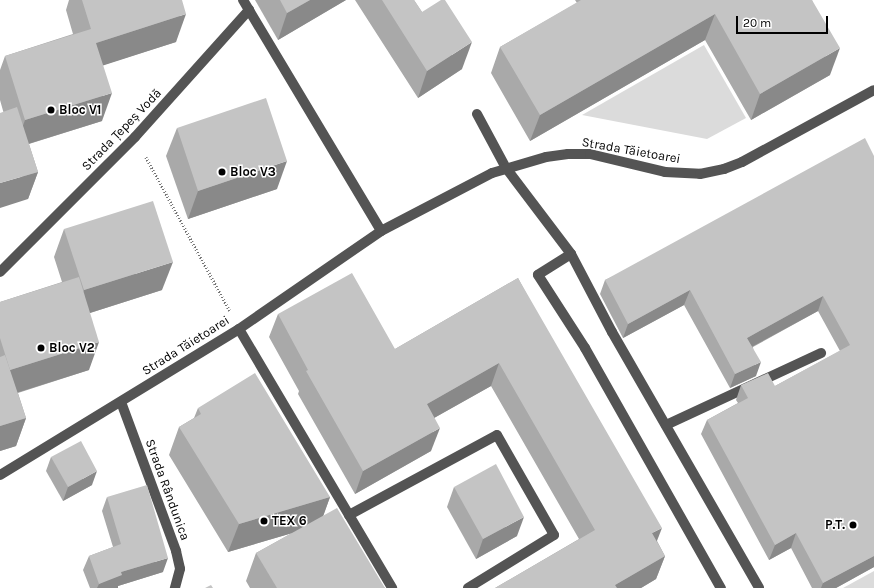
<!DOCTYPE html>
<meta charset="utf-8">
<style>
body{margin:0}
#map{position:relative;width:874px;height:588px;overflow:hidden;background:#fff;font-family:Karla,sans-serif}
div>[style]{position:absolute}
.green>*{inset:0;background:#dbdbdb}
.path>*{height:2.5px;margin-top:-1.25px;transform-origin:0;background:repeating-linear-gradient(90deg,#767676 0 1px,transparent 0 3px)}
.minor>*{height:10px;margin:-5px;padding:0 5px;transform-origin:5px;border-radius:5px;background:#545454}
.wall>*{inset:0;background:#a9a9a9}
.shaded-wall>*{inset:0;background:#898989}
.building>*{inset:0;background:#c4c4c4}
.dots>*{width:11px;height:11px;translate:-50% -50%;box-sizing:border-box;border:2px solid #fff;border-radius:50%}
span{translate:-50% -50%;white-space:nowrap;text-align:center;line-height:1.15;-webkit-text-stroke:3px #fff;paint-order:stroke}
.poi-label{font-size:13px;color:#000;font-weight:700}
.left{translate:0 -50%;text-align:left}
.right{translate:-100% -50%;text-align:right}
.street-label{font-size:13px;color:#000}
.scale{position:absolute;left:736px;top:16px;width:92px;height:18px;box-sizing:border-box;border:2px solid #000;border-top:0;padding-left:5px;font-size:12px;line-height:14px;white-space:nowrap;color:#000;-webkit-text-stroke:3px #fff;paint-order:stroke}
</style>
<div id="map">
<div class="green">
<i style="clip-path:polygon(704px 45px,746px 118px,707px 139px,582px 115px)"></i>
<i style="clip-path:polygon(874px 571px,874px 588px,843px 588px)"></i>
</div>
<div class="path">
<i style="left:146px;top:157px;width:175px;rotate:61.4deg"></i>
</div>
<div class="minor">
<i style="left:243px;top:0;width:269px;rotate:59.1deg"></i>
<i style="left:477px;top:114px;width:61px;rotate:61.8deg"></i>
<i style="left:506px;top:168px;width:108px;rotate:52.9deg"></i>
<i style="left:571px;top:254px;width:88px;rotate:62.3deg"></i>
<i style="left:612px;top:332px;width:295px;rotate:60.1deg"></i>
<i style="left:571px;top:254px;width:39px;rotate:148deg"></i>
<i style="left:538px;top:275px;width:87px;rotate:57.2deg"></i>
<i style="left:585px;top:348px;width:276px;rotate:60.5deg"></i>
<i style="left:0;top:272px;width:191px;rotate:-45deg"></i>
<i style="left:135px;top:137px;width:171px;rotate:-48.1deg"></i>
<i style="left:239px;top:329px;width:301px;rotate:59.4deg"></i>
<i style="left:121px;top:402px;width:159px;rotate:69.7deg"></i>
<i style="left:176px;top:551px;width:18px;rotate:77deg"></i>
<i style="left:180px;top:569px;width:20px;rotate:105deg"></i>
<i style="left:666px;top:425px;width:171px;rotate:-24.9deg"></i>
<i style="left:0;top:475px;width:280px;rotate:-31.4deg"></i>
<i style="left:239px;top:329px;width:173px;rotate:-34.6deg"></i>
<i style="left:381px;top:231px;width:125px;rotate:-27.6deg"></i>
<i style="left:492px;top:173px;width:56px;rotate:-16.5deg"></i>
<i style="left:546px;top:157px;width:22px;rotate:-8deg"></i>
<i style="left:568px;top:154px;width:22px"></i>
<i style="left:590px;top:154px;width:77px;rotate:13.5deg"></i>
<i style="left:665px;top:172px;width:35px;rotate:3deg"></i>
<i style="left:700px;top:174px;width:25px;rotate:-12deg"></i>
<i style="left:724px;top:169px;width:19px;rotate:-21deg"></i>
<i style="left:742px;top:162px;width:150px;rotate:-28.6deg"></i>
<i style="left:349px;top:515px;width:168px;rotate:-28.4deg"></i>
<i style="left:497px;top:435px;width:115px;rotate:60.3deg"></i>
<i style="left:554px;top:535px;width:101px;rotate:148.4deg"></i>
</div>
<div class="wall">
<i style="clip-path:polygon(69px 0,182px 0,176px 42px,103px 65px,102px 121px,29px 144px,38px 172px,28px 199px,0 100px,0 70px,5px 56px,73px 34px,66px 10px)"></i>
<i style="clip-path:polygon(255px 0,346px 0,278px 40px)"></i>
<i style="clip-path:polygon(355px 0,414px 0,422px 12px,462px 69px,418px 98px)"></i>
<i style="clip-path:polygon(575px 0,812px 0,830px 75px,751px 120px,705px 40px,530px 141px,491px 73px,500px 47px,577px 3px)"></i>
<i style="clip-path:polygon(177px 128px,277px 189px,188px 219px,166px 156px)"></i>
<i style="clip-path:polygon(874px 156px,874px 567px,836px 588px,812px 588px,791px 548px,769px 560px,701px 434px,707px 420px,738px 403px,736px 400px,741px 385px,775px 386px,840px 351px,818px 311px,753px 347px,756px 376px,730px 388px,684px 305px,623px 338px,600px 294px,605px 280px)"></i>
<i style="clip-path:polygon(64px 229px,162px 290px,90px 313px,89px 370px,18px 393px,26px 418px,16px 446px,0 451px,0 302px,62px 282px,54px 257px)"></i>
<i style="clip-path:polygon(518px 278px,665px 556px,656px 579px,641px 588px,495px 588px,579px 539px,491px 386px,434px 418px,431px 451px,355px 494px,298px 394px,299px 391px,269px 337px,278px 314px,395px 349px)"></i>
<i style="clip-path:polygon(198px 408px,330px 497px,323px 516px,385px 588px,250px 588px,246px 581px,256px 553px,292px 533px,228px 552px,169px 455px,179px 427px,194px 418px)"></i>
<i style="clip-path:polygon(51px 457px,92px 485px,63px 501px,46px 471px)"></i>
<i style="clip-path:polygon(454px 487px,517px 536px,476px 559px,447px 507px)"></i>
<i style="clip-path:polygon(107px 497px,163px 572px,118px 586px,118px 588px,90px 588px,83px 570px,89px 556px,113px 547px,102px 511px)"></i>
</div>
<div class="shaded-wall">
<i style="clip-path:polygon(310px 0,346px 0,278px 40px,287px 13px)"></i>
<i style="clip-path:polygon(186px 14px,176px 42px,86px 71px,96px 43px)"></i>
<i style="clip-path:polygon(715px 14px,705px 40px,530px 141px,540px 115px)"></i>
<i style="clip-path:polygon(472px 42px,462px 69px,418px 98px,427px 71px)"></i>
<i style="clip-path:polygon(840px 48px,830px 75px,751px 120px,760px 94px)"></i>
<i style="clip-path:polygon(112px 93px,102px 121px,15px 148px,25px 120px)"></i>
<i style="clip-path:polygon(287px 161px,277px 189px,188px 219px,198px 191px)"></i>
<i style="clip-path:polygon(38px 172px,28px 199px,0 208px,0 183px)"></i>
<i style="clip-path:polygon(173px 262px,162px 290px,74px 318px,84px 290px)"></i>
<i style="clip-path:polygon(690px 290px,684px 305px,623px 338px,628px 324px)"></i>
<i style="clip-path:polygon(823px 296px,818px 311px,742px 352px,747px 338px)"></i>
<i style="clip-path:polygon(99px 342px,89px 370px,0 398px,10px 370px)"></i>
<i style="clip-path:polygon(761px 362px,756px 376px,730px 388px,735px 374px)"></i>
<i style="clip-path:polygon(499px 363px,491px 386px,418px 427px,427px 404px)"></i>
<i style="clip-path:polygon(26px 418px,16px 446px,0 451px,0 426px)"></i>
<i style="clip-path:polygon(440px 428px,431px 451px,355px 494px,363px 471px)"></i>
<i style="clip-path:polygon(97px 471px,92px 485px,63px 501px,68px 487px)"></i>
<i style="clip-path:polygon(330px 497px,320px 525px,228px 552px,239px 524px)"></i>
<i style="clip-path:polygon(524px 517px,517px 536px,476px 559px,483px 539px)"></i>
<i style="clip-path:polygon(662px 528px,653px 551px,652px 533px)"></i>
<i style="clip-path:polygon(796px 533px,791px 548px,769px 560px,775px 545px)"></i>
<i style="clip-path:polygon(665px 556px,656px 579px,641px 588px,614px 588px,615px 585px)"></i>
<i style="clip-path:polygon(874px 556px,874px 567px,836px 588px,821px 588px,823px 583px)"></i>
<i style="clip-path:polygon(168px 558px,163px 572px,118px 586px,118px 588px,97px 588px,99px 584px,121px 572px)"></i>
</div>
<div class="building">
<i style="clip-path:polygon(82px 0,182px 0,186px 14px,96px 43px,112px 93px,25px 120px,5px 56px,91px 29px)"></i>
<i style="clip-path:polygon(280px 0,310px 0,287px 13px)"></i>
<i style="clip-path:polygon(382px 0,414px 0,422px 12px,441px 0,445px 0,472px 42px,427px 71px)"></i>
<i style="clip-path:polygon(581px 0,812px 0,840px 48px,760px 94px,715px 14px,540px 115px,500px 47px)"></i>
<i style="clip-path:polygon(266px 98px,287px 161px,198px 191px,177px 128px)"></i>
<i style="clip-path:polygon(17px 107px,38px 172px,0 183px,0 113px)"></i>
<i style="clip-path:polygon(865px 138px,874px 156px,874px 556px,823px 583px,796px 533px,775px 545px,707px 420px,748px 398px,741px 385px,768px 373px,775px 386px,850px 345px,823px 296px,747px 338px,761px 362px,735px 374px,690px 290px,628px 324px,605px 280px)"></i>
<i style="clip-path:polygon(153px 201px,173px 262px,84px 290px,64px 229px)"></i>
<i style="clip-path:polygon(352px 273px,395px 349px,518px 278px,662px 528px,652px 533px,665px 556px,615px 585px,617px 588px,495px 588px,595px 530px,499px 363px,427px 404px,440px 428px,363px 471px,306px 371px,308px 370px,278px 314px)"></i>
<i style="clip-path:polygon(79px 277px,99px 342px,10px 370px,0 338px,0 302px)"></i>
<i style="clip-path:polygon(5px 355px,26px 418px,0 426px,0 357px)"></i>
<i style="clip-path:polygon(255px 373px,330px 497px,239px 524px,179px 427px,201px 414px,198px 408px)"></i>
<i style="clip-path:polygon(81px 441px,97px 471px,68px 487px,51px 457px)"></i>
<i style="clip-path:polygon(496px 464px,524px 517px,483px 539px,454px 487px)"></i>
<i style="clip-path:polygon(147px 485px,168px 558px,121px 572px,122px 575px,99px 584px,89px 556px,121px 544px,107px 497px)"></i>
<i style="clip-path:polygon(337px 508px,385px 588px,277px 588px,256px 553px)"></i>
<i style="clip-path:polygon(211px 585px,213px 588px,205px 588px)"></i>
</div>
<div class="dots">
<i style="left:51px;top:110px;background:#000"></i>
<i style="left:222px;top:172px;background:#000"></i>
<i style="left:41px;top:348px;background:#000"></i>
<i style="left:264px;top:521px;background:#000"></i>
<i style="left:853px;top:525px;background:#000"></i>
</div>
<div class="poi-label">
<span class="left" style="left:59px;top:110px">Bloc V1</span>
<span class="left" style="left:230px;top:172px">Bloc V3</span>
<span class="left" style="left:49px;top:348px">Bloc V2</span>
<span class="left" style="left:272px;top:521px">TEX 6</span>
<span class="right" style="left:845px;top:525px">P.T.</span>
</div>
<div class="street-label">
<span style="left:122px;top:130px;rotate:-46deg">Strada Țepeș Vodă</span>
<span style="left:631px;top:151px;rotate:10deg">Strada Tăietoarei</span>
<span style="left:186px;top:346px;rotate:-32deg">Strada Tăietoarei</span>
<span style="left:167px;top:490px;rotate:70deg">Strada Rândunica</span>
</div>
<div class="scale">20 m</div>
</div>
